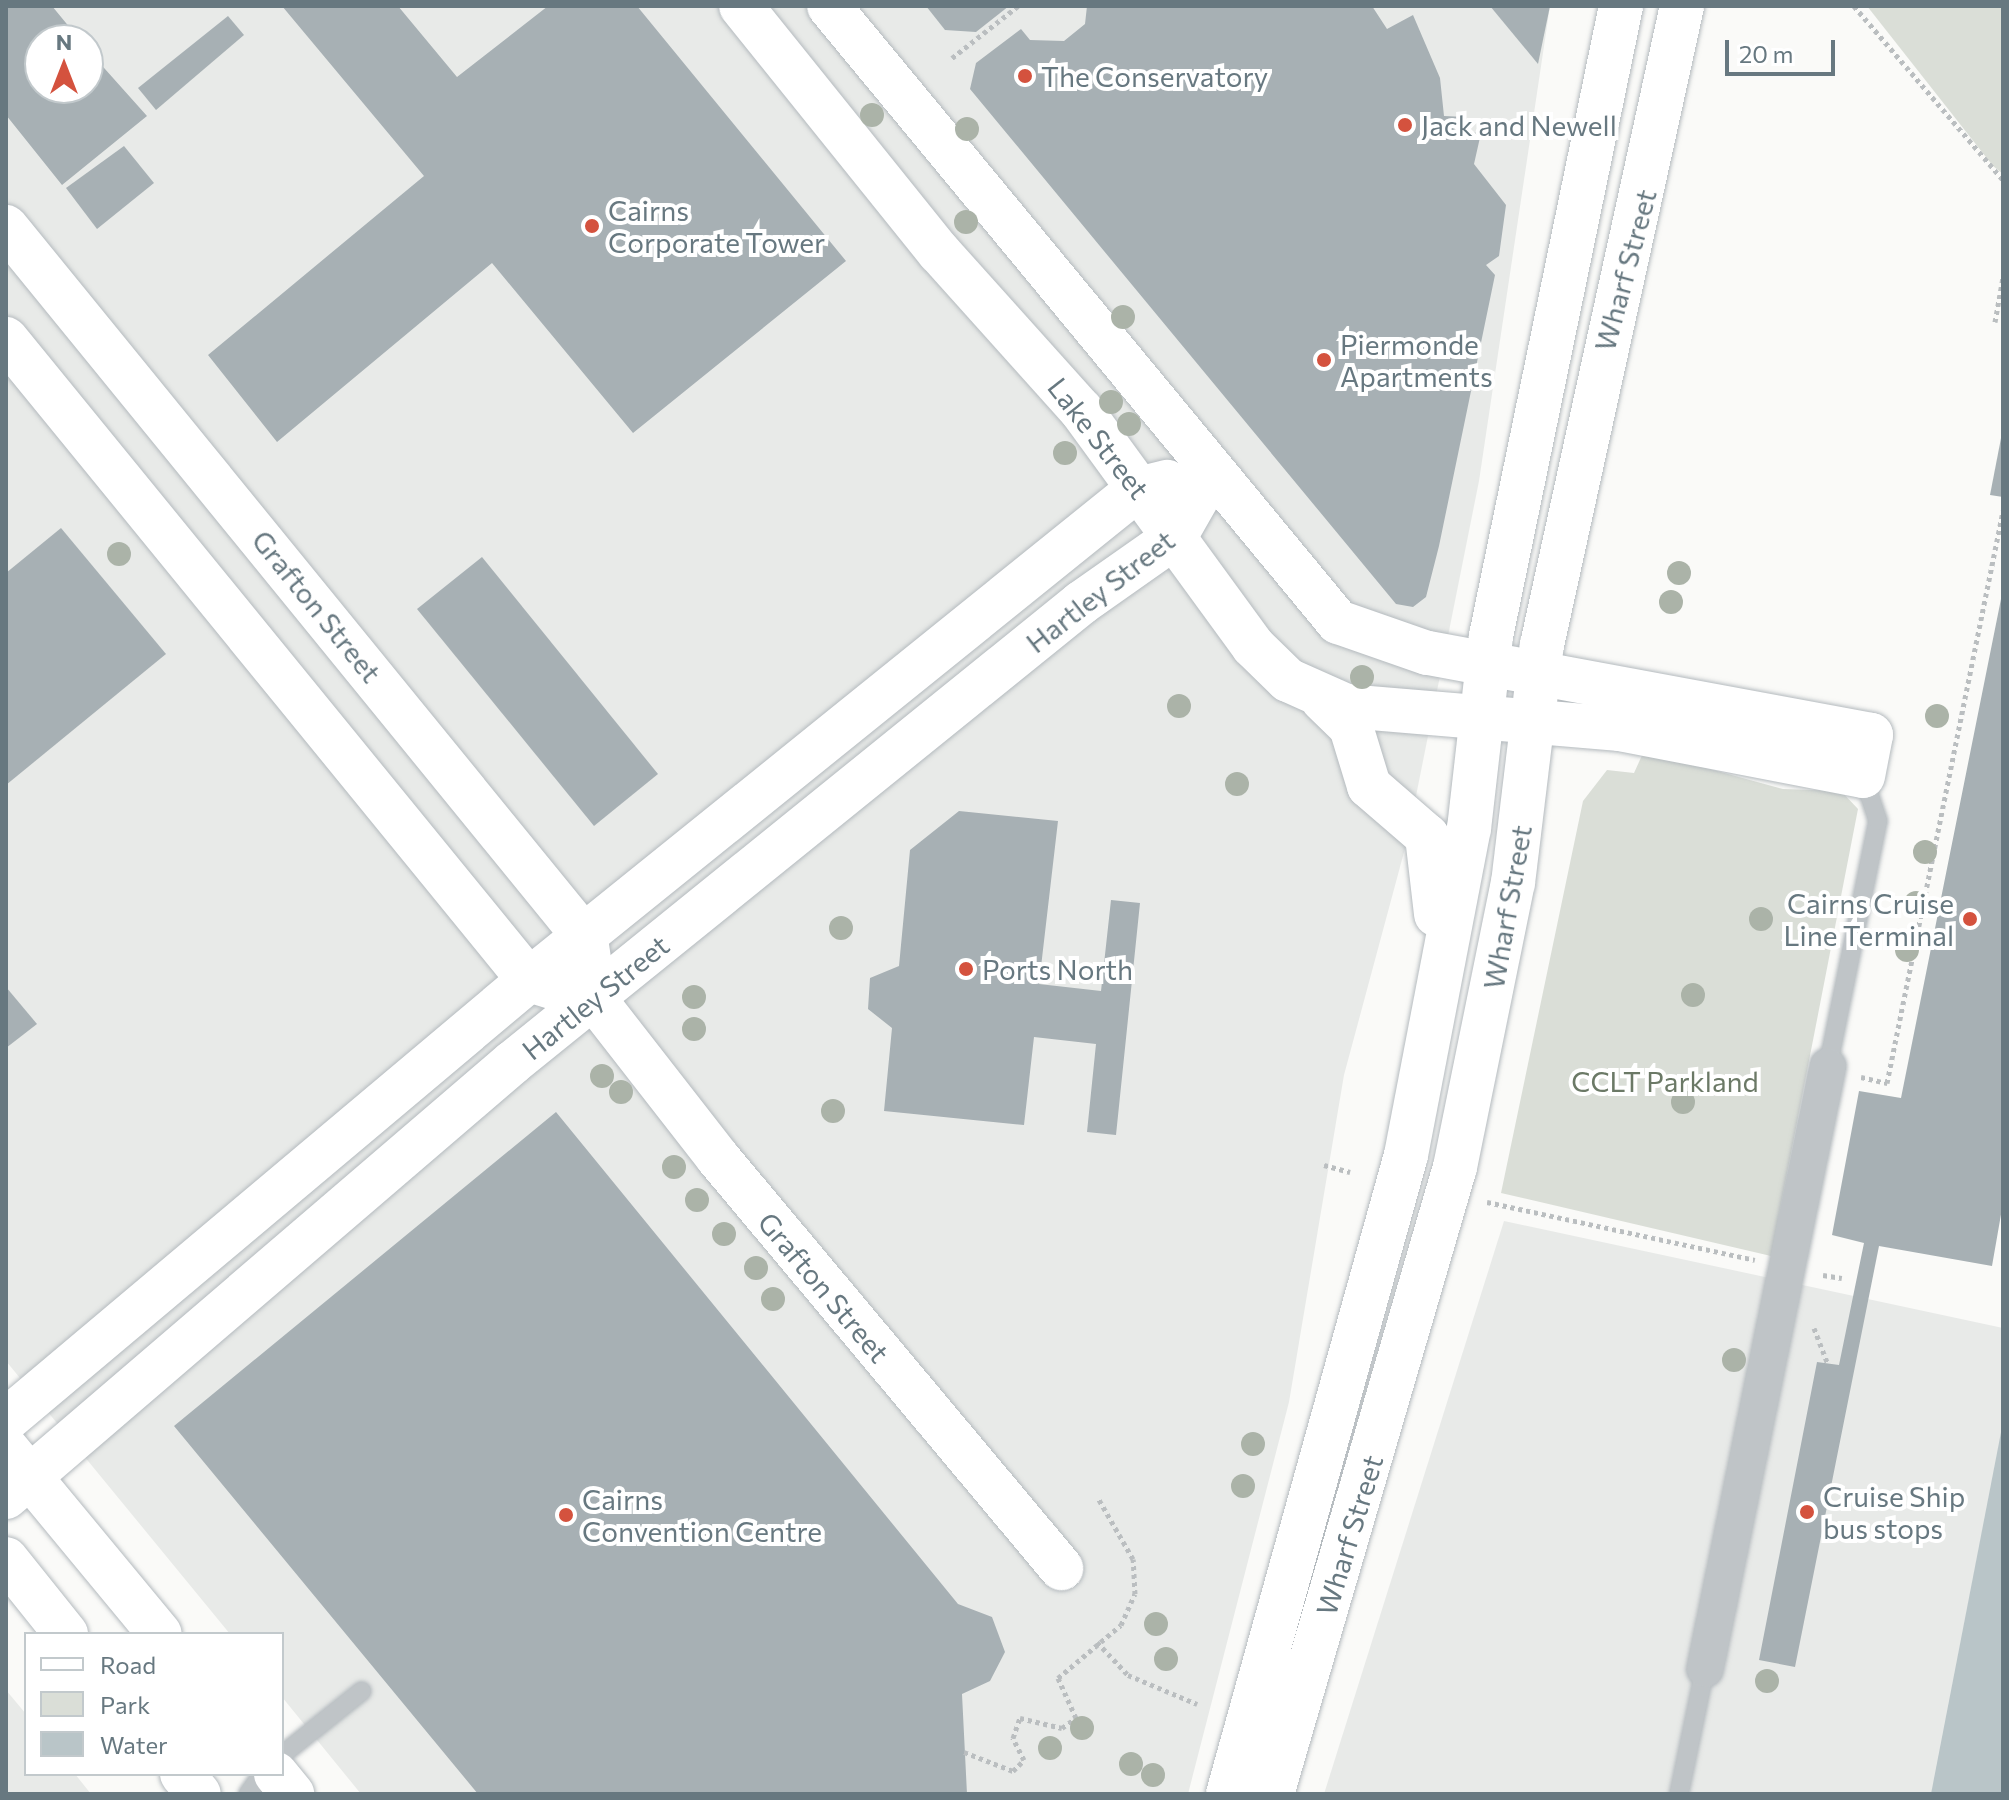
<!DOCTYPE html>
<style>
body{margin:0}
#map{position:relative;width:2009px;height:1800px;overflow:hidden;background:#fafaf8;font-family:Commissioner,sans-serif}
div>[style]{position:absolute}
.built>*{inset:0;background:#e8eae8}
.green>*{inset:0;background:#daded7}
.water>*{inset:0;background:#b9c5c8}
.building>*{inset:0;background:#a7b0b4}
.path>*{height:5px;margin-top:-2.5px;transform-origin:0;background:repeating-linear-gradient(90deg,#babec0 0 4px,transparent 0 8px)}
.roads{filter:drop-shadow(0 0 2px #b4babe) drop-shadow(0 0 2px #b4babe)}
.lane>*{height:18px;margin:-9px;padding:0 9px;transform-origin:9px;border-radius:9px;background:#bfc4c7}
.street>*{height:36px;margin:-18px;padding:0 18px;transform-origin:18px;border-radius:18px;background:#bfc4c7}
.secondary>*{height:44px;margin:-22px;padding:0 22px;transform-origin:22px;border-radius:22px;background:#fff}
.highway>*{height:44px;margin:-22px;padding:0 22px;transform-origin:22px;border-radius:22px;background:#fff}
.trees>*{width:24px;height:24px;margin:-12px;border-radius:50%;background:#abb3a8}
.dots>*{width:22px;height:22px;translate:-50% -50%;box-sizing:border-box;border:4px solid #fff;border-radius:50%}
span{translate:-50% -50%;white-space:nowrap;text-align:center;line-height:1.15;-webkit-text-stroke:8px #fff;paint-order:stroke}
.poi-label{font-size:28px;color:#677880}
.left{translate:0 -50%;text-align:left}
.right{translate:-100% -50%;text-align:right}
.street-label{font-size:28px;color:#677880}
.park-label{font-size:28px;color:#6b7966}
.frame{position:absolute;inset:0;border:8px solid #677880;pointer-events:none}
.legend{position:absolute;left:24px;top:1632px;width:260px;height:144px;box-sizing:border-box;background:#fff;border:2px solid #c2c9cc;margin:0;padding:10px 14px;list-style:none;font-size:24px;color:#677880}
.legend li{display:flex;align-items:center;gap:16px;height:40px}
.legend b{width:40px;border:2px solid #c2c9cc}
.north{position:absolute;left:24px;top:24px;width:80px;height:80px;box-sizing:border-box;background:#fff;border:2px solid #c2c9cc;border-radius:50%;rotate:0deg;font-size:22px;font-weight:700;line-height:32px;text-align:center;color:#677880}
.north::after{content:'';display:block;margin:auto;width:28px;height:36px;background:#d4523e;clip-path:polygon(50% 0,100% 100%,50% 72%,0 100%)}
.scale{position:absolute;left:1725px;top:40px;width:110px;height:36px;box-sizing:border-box;border:4px solid #677880;border-top:0;padding-left:10px;font-size:24px;line-height:28px;white-space:nowrap;color:#677880;-webkit-text-stroke:6px #fff;paint-order:stroke}
</style>
<div id="map">
<div class="built">
<i style="clip-path:polygon(evenodd,6px 6px,1550px 6px,1479px 481px,1407px 841px,1344px 1075px,1289px 1402px,1188px 1794px,361px 1794px,282px 1697px,282px 1634px,230px 1634px,6px 1361px,6px 6px,40px 40px,88px 40px,88px 88px,40px 88px,40px 40px)"></i>
<i style="clip-path:polygon(1504px 1221px,2003px 1328px,2003px 1647px,1975px 1794px,1324px 1794px)"></i>
<i style="clip-path:polygon(6px 1690px,26px 1714px,26px 1774px,75px 1774px,91px 1794px,6px 1794px)"></i>
</div>
<div class="green">
<i style="clip-path:polygon(1867px 6px,2003px 6px,2003px 174px,1993px 166px)"></i>
<i style="clip-path:polygon(1644px 751px,1783px 789px,1841px 791px,1858px 809px,1771px 1256px,1501px 1193px,1583px 801px,1607px 770px,1634px 773px)"></i>
</div>
<div class="water">
<i style="clip-path:polygon(2003px 1422px,2003px 1794px,1931px 1794px)"></i>
</div>
<div class="building">
<i style="clip-path:polygon(6px 6px,52px 6px,80px 40px,40px 40px,40px 88px,88px 88px,88px 50px,147px 116px,62px 185px,6px 115px)"></i>
<i style="clip-path:polygon(282px 6px,398px 6px,457px 77px,548px 6px,637px 6px,846px 261px,633px 433px,492px 263px,277px 442px,208px 355px,424px 176px)"></i>
<i style="clip-path:polygon(926px 6px,1009px 6px,976px 32px,945px 30px)"></i>
<i style="clip-path:polygon(1087px 6px,1372px 6px,1387px 29px,1413px 15px,1440px 78px,1444px 116px,1465px 117px,1464px 132px,1481px 133px,1474px 164px,1506px 205px,1499px 256px,1486px 265px,1495px 275px,1439px 546px,1426px 597px,1413px 607px,1396px 604px,970px 89px,976px 63px,1021px 29px,1030px 40px,1064px 41px,1085px 24px)"></i>
<i style="clip-path:polygon(1490px 6px,1550px 6px,1538px 64px)"></i>
<i style="clip-path:polygon(228px 16px,244px 35px,156px 110px,138px 88px)"></i>
<i style="clip-path:polygon(124px 146px,154px 183px,97px 229px,66px 188px)"></i>
<i style="clip-path:polygon(2002px 433px,2003px 433px,2003px 497px,1990px 495px)"></i>
<i style="clip-path:polygon(61px 528px,166px 654px,6px 785px,6px 573px)"></i>
<i style="clip-path:polygon(482px 557px,658px 774px,594px 826px,417px 609px)"></i>
<i style="clip-path:polygon(2003px 589px,2003px 1203px,1992px 1266px,1879px 1246px,1795px 1667px,1759px 1660px,1817px 1362px,1839px 1365px,1864px 1243px,1832px 1235px,1859px 1091px,1901px 1098px)"></i>
<i style="clip-path:polygon(959px 811px,1058px 821px,1039px 984px,1101px 991px,1111px 900px,1140px 903px,1116px 1135px,1087px 1132px,1096px 1044px,1034px 1037px,1024px 1125px,884px 1111px,892px 1028px,868px 1009px,870px 978px,899px 966px,910px 850px)"></i>
<i style="clip-path:polygon(6px 987px,37px 1024px,6px 1048px)"></i>
<i style="clip-path:polygon(556px 1112px,958px 1604px,992px 1617px,1005px 1652px,990px 1681px,962px 1694px,967px 1794px,478px 1794px,174px 1426px)"></i>
</div>
<div class="path">
<i style="left:1854px;top:6px;width:229px;rotate:49.4deg"></i>
<i style="left:952px;top:58px;width:84px;rotate:-38.2deg"></i>
<i style="left:1995px;top:322px;width:46px;rotate:-79.9deg"></i>
<i style="left:1861px;top:1077px;width:27px;rotate:13deg"></i>
<i style="left:1887px;top:1083px;width:584px;rotate:-78.54deg"></i>
<i style="left:1324px;top:1165px;width:27px;rotate:15deg"></i>
<i style="left:1487px;top:1202px;width:274px;rotate:12.2deg"></i>
<i style="left:1823px;top:1275px;width:19px;rotate:9deg"></i>
<i style="left:1814px;top:1328px;width:39px;rotate:69deg"></i>
<i style="left:1097px;top:1642px;width:45px;rotate:46.8deg"></i>
<i style="left:1128px;top:1675px;width:75px;rotate:22.8deg"></i>
<i style="left:964px;top:1752px;width:53px;rotate:21.2deg"></i>
<i style="left:1013px;top:1771px;width:16px;rotate:-45deg"></i>
<i style="left:1024px;top:1760px;width:25px;rotate:-117deg"></i>
<i style="left:1013px;top:1738px;width:21px;rotate:-71deg"></i>
<i style="left:1020px;top:1718px;width:43px;rotate:13.4deg"></i>
<i style="left:1062px;top:1728px;width:17px;rotate:-36deg"></i>
<i style="left:1076px;top:1718px;width:44px;rotate:-114.2deg"></i>
<i style="left:1058px;top:1678px;width:82px;rotate:-40.1deg"></i>
<i style="left:1121px;top:1625px;width:34px;rotate:-66deg"></i>
<i style="left:1135px;top:1594px;width:35px;rotate:-93deg"></i>
<i style="left:1133px;top:1559px;width:70px;rotate:-119.8deg"></i>
</div>
<div class="roads">
<div class="lane">
<i style="left:1828px;top:1066px;width:250px;rotate:-78.5deg"></i>
<i style="left:1878px;top:821px;width:47px;rotate:-108.4deg"></i>
<i style="left:282px;top:1755px;width:102px;rotate:-38.7deg"></i>
<i style="left:248px;top:1794px;width:24px;rotate:-55deg"></i>
<i style="left:1679px;top:1794px;width:128px;rotate:-78.3deg"></i>
</div>
<div class="street">
<i style="left:1705px;top:1669px;width:615px;rotate:-78.47deg"></i>
</div>
<div class="secondary">
<i style="left:741px;top:6px;width:316px;rotate:51.2deg"></i>
<i style="left:939px;top:252px;width:212px;rotate:48.1deg"></i>
<i style="left:1081px;top:410px;width:292px;rotate:53.9deg"></i>
<i style="left:1253px;top:646px;width:49px;rotate:44.2deg"></i>
<i style="left:1288px;top:680px;width:64px;rotate:24.1deg"></i>
<i style="left:1346px;top:706px;width:274px;rotate:4.8deg"></i>
<i style="left:1619px;top:729px;width:248px;rotate:10.9deg"></i>
<i style="left:1863px;top:776px;width:42px;rotate:-79deg"></i>
<i style="left:1871px;top:735px;width:452px;rotate:-169.5deg"></i>
<i style="left:1427px;top:653px;width:94px;rotate:-160.8deg"></i>
<i style="left:1338px;top:622px;width:799px;rotate:-129.57deg"></i>
<i style="left:6px;top:227px;width:918px;rotate:50.83deg"></i>
<i style="left:586px;top:939px;width:62px;rotate:81.6deg"></i>
<i style="left:595px;top:1000px;width:200px;rotate:52.1deg"></i>
<i style="left:718px;top:1158px;width:535px;rotate:50.08deg"></i>
<i style="left:6px;top:339px;width:827px;rotate:50.79deg"></i>
<i style="left:529px;top:980px;width:27px;rotate:17deg"></i>
<i style="left:1323px;top:700px;width:39px;rotate:44deg"></i>
<i style="left:1351px;top:727px;width:62px;rotate:73deg"></i>
<i style="left:1369px;top:786px;width:77px;rotate:40.8deg"></i>
<i style="left:1427px;top:836px;width:79px;rotate:83.4deg"></i>
<i style="left:6px;top:1420px;width:683px;rotate:-40.07deg"></i>
<i style="left:529px;top:980px;width:782px;rotate:-38.88deg"></i>
<i style="left:1138px;top:489px;width:30px;rotate:-14deg"></i>
<i style="left:6px;top:1497px;width:667px;rotate:-40.62deg"></i>
<i style="left:512px;top:1063px;width:732px;rotate:-38.95deg"></i>
<i style="left:1081px;top:603px;width:115px;rotate:-35.1deg"></i>
<i style="left:1175px;top:537px;width:75px;rotate:-60.4deg"></i>
<i style="left:1228px;top:1794px;width:663px;rotate:-74.43deg"></i>
<i style="left:1406px;top:1155px;width:332px;rotate:-79.1deg"></i>
<i style="left:1469px;top:829px;width:194px;rotate:-83.5deg"></i>
<i style="left:1491px;top:636px;width:643px;rotate:-78.34deg"></i>
<i style="left:1272px;top:1794px;width:653px;rotate:-73.73deg"></i>
<i style="left:1455px;top:1167px;width:290px;rotate:-78.5deg"></i>
<i style="left:1513px;top:883px;width:240px;rotate:-83.1deg"></i>
<i style="left:1542px;top:645px;width:654px;rotate:-77.64deg"></i>
</div>
<div class="highway">
<i style="left:6px;top:1448px;width:241px;rotate:50.4deg"></i>
<i style="left:6px;top:1559px;width:96px;rotate:51.3deg"></i>
<i style="left:182px;top:1774px;width:26px;rotate:50deg"></i>
<i style="left:276px;top:1774px;width:26px;rotate:51deg"></i>
</div>
</div>
<div class="trees">
<i style="left:872px;top:115px"></i>
<i style="left:967px;top:129px"></i>
<i style="left:966px;top:222px"></i>
<i style="left:1123px;top:317px"></i>
<i style="left:1111px;top:402px"></i>
<i style="left:1129px;top:424px"></i>
<i style="left:1065px;top:453px"></i>
<i style="left:119px;top:554px"></i>
<i style="left:1679px;top:573px"></i>
<i style="left:1671px;top:602px"></i>
<i style="left:1362px;top:677px"></i>
<i style="left:1179px;top:706px"></i>
<i style="left:1937px;top:716px"></i>
<i style="left:1237px;top:784px"></i>
<i style="left:1925px;top:852px"></i>
<i style="left:1916px;top:903px"></i>
<i style="left:1761px;top:919px"></i>
<i style="left:841px;top:928px"></i>
<i style="left:1907px;top:950px"></i>
<i style="left:1693px;top:995px"></i>
<i style="left:694px;top:997px"></i>
<i style="left:694px;top:1029px"></i>
<i style="left:602px;top:1076px"></i>
<i style="left:621px;top:1092px"></i>
<i style="left:1683px;top:1102px"></i>
<i style="left:833px;top:1111px"></i>
<i style="left:674px;top:1167px"></i>
<i style="left:697px;top:1200px"></i>
<i style="left:724px;top:1234px"></i>
<i style="left:756px;top:1268px"></i>
<i style="left:773px;top:1299px"></i>
<i style="left:1734px;top:1360px"></i>
<i style="left:1253px;top:1444px"></i>
<i style="left:1243px;top:1486px"></i>
<i style="left:1156px;top:1624px"></i>
<i style="left:1166px;top:1659px"></i>
<i style="left:1767px;top:1681px"></i>
<i style="left:1082px;top:1728px"></i>
<i style="left:1050px;top:1748px"></i>
<i style="left:1131px;top:1764px"></i>
<i style="left:1153px;top:1775px"></i>
</div>
<div class="dots">
<i style="left:1025px;top:76px;background:#d4523e"></i>
<i style="left:1405px;top:125px;background:#d4523e"></i>
<i style="left:592px;top:226px;background:#d4523e"></i>
<i style="left:1324px;top:360px;background:#d4523e"></i>
<i style="left:1970px;top:919px;background:#d4523e"></i>
<i style="left:966px;top:969px;background:#d4523e"></i>
<i style="left:1807px;top:1512px;background:#d4523e"></i>
<i style="left:566px;top:1515px;background:#d4523e"></i>
</div>
<div class="poi-label">
<span class="left" style="left:1041px;top:76px">The Conservatory</span>
<span class="left" style="left:1421px;top:125px">Jack and Newell</span>
<span class="left" style="left:608px;top:226px">Cairns<br>Corporate Tower</span>
<span class="left" style="left:1340px;top:360px">Piermonde<br>Apartments</span>
<span class="right" style="left:1954px;top:919px">Cairns Cruise<br>Line Terminal</span>
<span class="left" style="left:982px;top:969px">Ports North</span>
<span class="left" style="left:1823px;top:1512px">Cruise Ship<br>bus stops</span>
<span class="left" style="left:582px;top:1515px">Cairns<br>Convention Centre</span>
</div>
<div class="street-label">
<span style="left:1625px;top:270px;rotate:-75deg">Wharf Street</span>
<span style="left:1099px;top:438px;rotate:52deg">Lake Street</span>
<span style="left:1100px;top:591px;rotate:-38deg">Hartley Street</span>
<span style="left:317px;top:606px;rotate:51deg">Grafton Street</span>
<span style="left:1507px;top:907px;rotate:-80deg">Wharf Street</span>
<span style="left:595px;top:997px;rotate:-39deg">Hartley Street</span>
<span style="left:824px;top:1287px;rotate:50deg">Grafton Street</span>
<span style="left:1349px;top:1535px;rotate:-73deg">Wharf Street</span>
</div>
<div class="park-label">
<span style="left:1665px;top:1081px">CCLT Parkland</span>
</div>
<div class="frame"></div>
<ul class="legend">
<li><b style="height:10px;background:#fff"></b>Road</li>
<li><b style="height:22px;background:#daded7"></b>Park</li>
<li><b style="height:22px;background:#b9c5c8"></b>Water</li>
</ul>
<div class="north">N</div>
<div class="scale">20 m</div>
</div>
